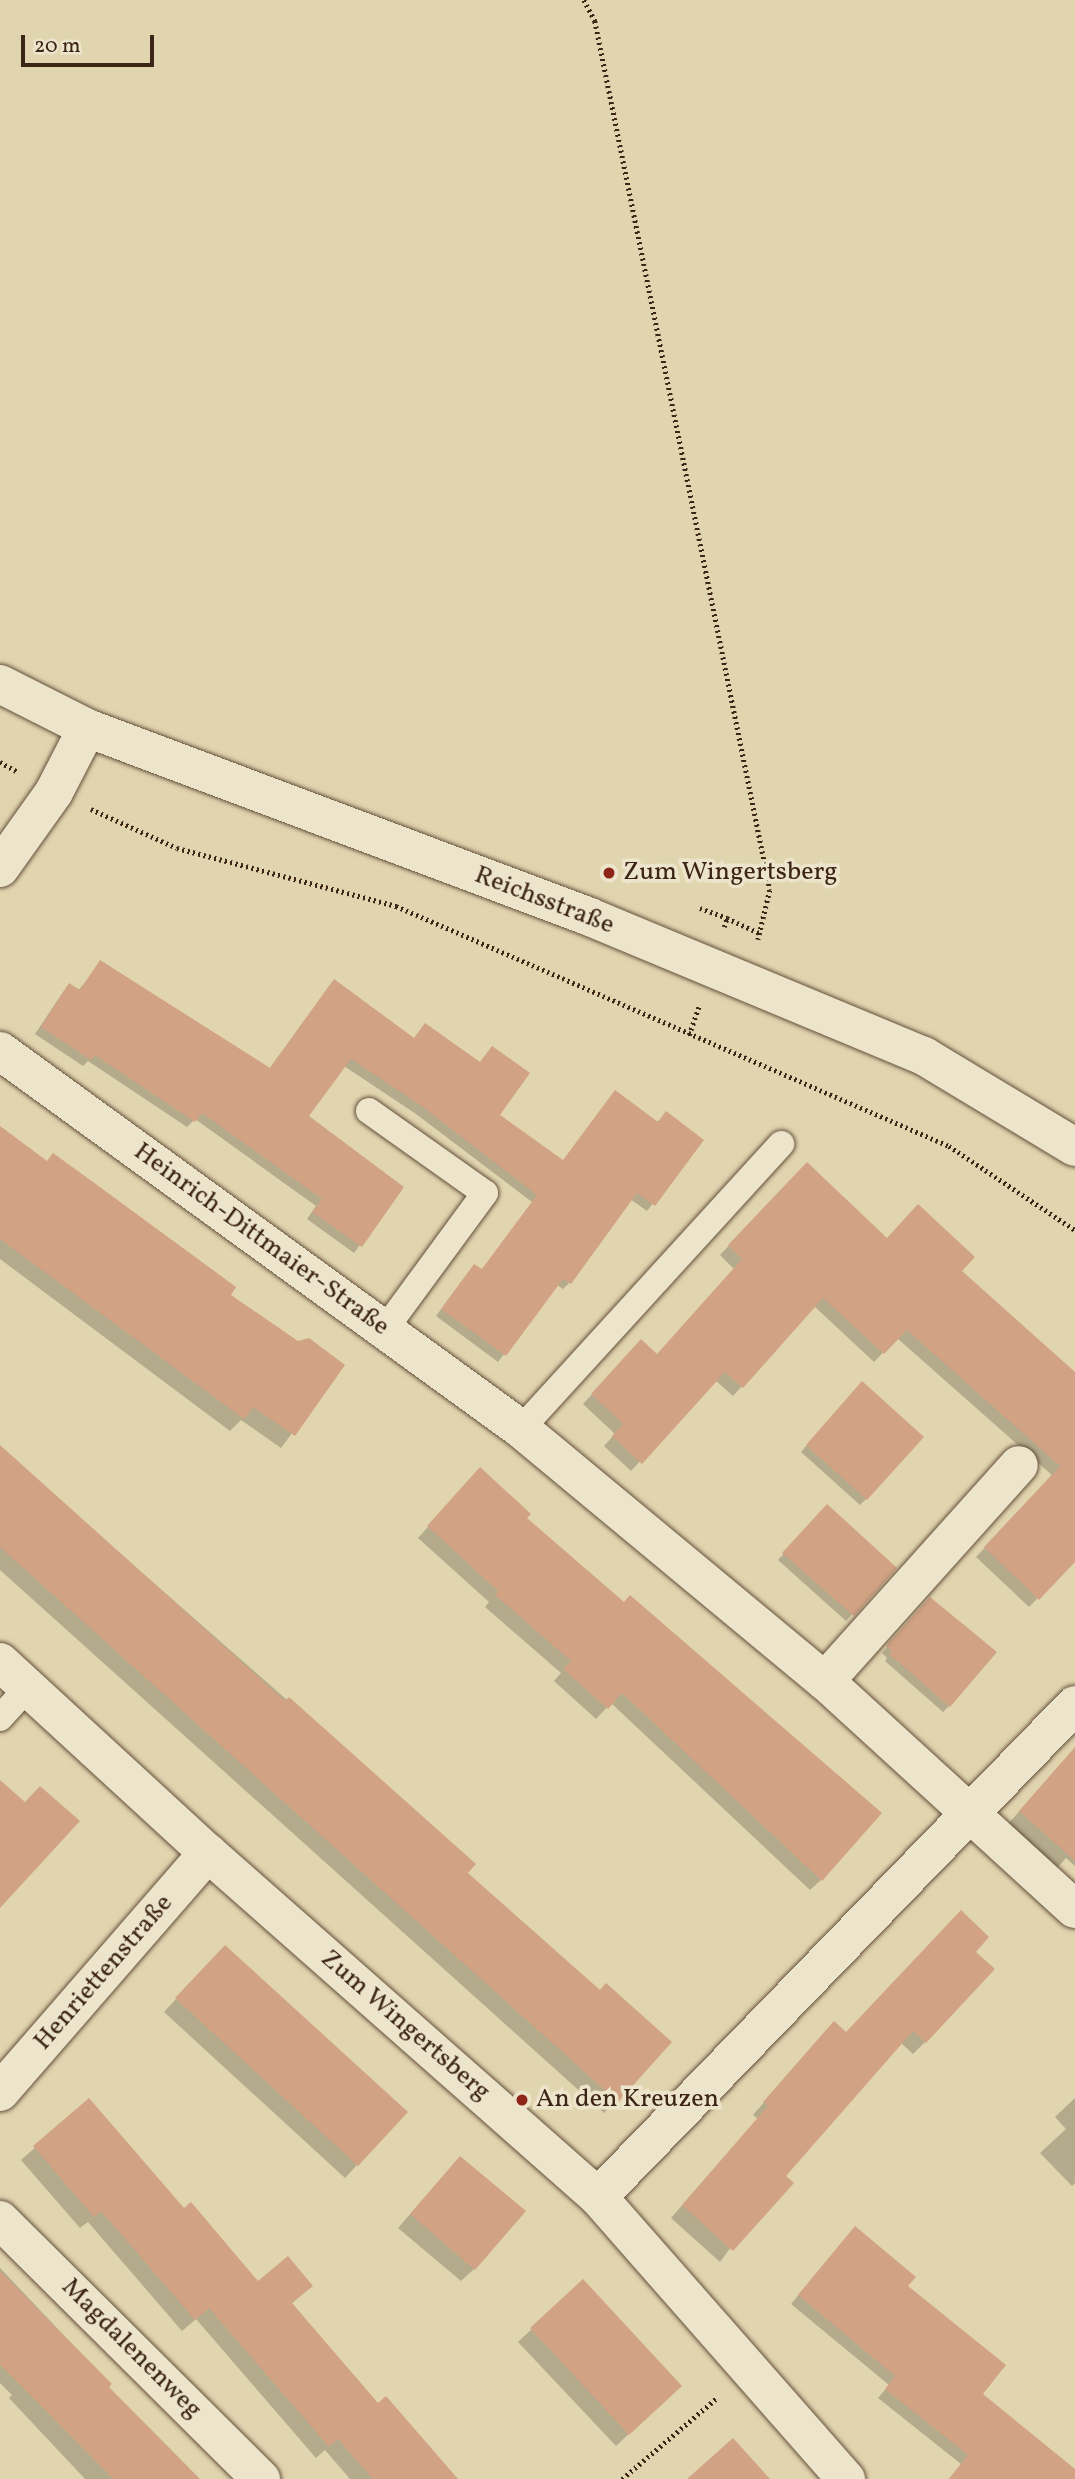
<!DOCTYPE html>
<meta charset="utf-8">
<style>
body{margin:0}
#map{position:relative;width:1075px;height:2479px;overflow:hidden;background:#e1d5af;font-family:Vollkorn,serif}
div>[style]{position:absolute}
.shadow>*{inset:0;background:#0003}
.building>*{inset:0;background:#d1a284}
.path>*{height:4.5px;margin-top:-2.25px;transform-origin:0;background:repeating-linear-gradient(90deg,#3c2416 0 2px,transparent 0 5.5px)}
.roads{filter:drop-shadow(0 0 2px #65503c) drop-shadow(0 0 2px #65503c)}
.lane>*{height:26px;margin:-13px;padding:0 13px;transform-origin:13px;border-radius:13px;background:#ece4cb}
.street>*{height:38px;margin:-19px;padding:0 19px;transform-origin:19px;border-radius:19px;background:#ece4cb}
.secondary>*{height:38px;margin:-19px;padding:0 19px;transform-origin:19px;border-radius:19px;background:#ece4cb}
.dots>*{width:19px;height:19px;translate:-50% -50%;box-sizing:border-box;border:4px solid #ece4cb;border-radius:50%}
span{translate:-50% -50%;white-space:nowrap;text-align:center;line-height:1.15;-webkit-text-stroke:7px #ece4cb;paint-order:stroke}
.poi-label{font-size:26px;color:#3c2416}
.left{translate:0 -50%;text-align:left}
.street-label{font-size:26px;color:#3c2416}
.scale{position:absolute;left:21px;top:35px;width:133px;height:32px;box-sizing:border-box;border:4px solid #3c2416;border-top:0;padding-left:9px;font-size:21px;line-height:24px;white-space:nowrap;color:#3c2416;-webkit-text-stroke:5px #ece4cb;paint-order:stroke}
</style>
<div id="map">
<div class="shadow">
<i style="clip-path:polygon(101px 962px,269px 1069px,328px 988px,562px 1161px,660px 1120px,702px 1140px,647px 1211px,630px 1199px,569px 1283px,563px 1289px,557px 1285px,498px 1362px,436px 1316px,468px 1273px,481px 1271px,532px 1202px,416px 1114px,344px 1066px,306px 1117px,402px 1188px,354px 1253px,307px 1219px,316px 1206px,195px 1119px,187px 1127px,88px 1061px,83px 1066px,35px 1034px,63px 992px,70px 985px,78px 991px)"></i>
<i style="clip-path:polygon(0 1128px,228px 1295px,298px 1343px,343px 1365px,281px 1448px,241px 1420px,230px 1431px,0 1259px)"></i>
<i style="clip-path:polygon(807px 1164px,886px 1240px,960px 1271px,1075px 1375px,1075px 1559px,1029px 1607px,976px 1557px,1053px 1476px,897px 1338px,874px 1362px,814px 1306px,733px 1396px,715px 1380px,631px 1471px,604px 1446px,615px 1434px,583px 1404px,632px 1351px,656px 1356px,734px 1269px,720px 1255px)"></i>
<i style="clip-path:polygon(856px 1390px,866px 1499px,860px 1505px,801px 1452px)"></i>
<i style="clip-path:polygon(0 1448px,474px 1864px,466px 1873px,600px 1992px,669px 2042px,604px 2113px,0 1570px)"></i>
<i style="clip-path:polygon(469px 1481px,821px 1880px,810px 1890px,611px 1703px,596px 1719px,554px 1681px,561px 1673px,485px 1607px,489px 1602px,418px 1538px)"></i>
<i style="clip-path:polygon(821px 1513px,895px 1568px,846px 1621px,778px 1560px)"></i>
<i style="clip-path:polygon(924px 1605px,949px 1706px,943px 1712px,885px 1661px,887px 1658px,882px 1653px)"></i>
<i style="clip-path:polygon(1075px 1765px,1075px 1866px,1066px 1858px,1057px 1868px,1008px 1824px,1055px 1771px)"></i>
<i style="clip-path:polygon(973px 1952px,925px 2042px,913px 2054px,900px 2042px,784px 2176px,720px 2262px,671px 2218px,758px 2119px,753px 2115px,822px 2035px,846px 2034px)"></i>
<i style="clip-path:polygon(212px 1960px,357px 2165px,345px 2178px,164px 2012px)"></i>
<i style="clip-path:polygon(1075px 2098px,1075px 2183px,1072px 2186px,1040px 2153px,1066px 2129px,1055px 2117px)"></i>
<i style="clip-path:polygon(89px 2100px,184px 2210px,258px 2283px,311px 2286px,291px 2304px,378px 2406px,456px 2479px,350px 2479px,325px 2450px,316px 2458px,196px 2319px,182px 2331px,88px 2222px,80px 2228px,21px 2160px)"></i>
<i style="clip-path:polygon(448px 2171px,474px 2269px,461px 2281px,398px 2228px)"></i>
<i style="clip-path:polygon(847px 2237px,905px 2287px,980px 2394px,1061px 2479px,949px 2479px,961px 2464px,878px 2398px,889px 2385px,791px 2304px)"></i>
<i style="clip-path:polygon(0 2268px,110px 2384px,106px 2387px,194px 2479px,85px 2479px,9px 2398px,12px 2395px,0 2383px)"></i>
<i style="clip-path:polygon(583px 2281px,667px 2398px,616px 2446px,518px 2342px)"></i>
</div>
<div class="building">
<i style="clip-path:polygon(100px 960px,270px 1068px,334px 979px,414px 1038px,425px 1023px,480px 1062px,492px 1046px,530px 1073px,500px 1115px,563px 1160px,615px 1090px,658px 1122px,666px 1111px,704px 1140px,655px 1206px,637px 1193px,571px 1284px,563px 1279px,506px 1356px,441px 1309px,474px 1264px,482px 1269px,537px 1195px,423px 1107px,351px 1059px,309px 1116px,404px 1187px,362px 1247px,312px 1212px,322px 1199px,202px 1113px,195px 1122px,95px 1055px,91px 1060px,41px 1027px,69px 983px,80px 990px)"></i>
<i style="clip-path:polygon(0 1126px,47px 1161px,53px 1153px,93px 1182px,236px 1287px,231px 1295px,298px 1341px,309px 1338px,345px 1365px,295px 1436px,253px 1407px,244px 1419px,0 1239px)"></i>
<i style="clip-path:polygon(807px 1162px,887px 1238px,918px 1204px,975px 1257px,962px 1271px,1075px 1372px,1075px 1562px,1039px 1600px,984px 1547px,1060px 1466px,907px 1330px,884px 1354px,823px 1298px,743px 1388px,725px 1372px,642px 1464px,612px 1436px,623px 1424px,591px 1394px,641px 1339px,657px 1354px,742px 1259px,728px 1245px)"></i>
<i style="clip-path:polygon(862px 1381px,924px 1437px,867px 1500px,806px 1445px)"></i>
<i style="clip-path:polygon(0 1445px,285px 1701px,289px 1697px,476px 1864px,468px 1873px,600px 1990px,606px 1983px,672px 2042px,618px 2102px,0 1547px)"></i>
<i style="clip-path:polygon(480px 1467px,531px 1514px,527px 1518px,624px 1602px,630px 1595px,882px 1813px,822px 1881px,622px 1693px,608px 1709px,563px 1669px,571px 1661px,495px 1595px,498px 1591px,427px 1526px)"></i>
<i style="clip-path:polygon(827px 1504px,897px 1568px,854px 1616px,782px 1553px)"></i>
<i style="clip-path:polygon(930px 1597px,997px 1652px,950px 1707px,889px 1654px,892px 1651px,886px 1646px)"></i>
<i style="clip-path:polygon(1075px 1747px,1075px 1861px,1019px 1811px)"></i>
<i style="clip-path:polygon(0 1780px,25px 1802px,40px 1786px,80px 1821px,0 1908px)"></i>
<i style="clip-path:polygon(961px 1910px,989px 1937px,976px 1952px,995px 1969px,926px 2043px,913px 2031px,786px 2176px,794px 2183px,733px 2251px,682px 2205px,768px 2106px,763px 2102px,834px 2021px,846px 2032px)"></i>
<i style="clip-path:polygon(225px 1945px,408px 2112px,358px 2166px,175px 1998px)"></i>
<i style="clip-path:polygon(89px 2098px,184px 2208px,191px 2202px,258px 2281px,288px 2256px,313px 2286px,292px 2303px,378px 2403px,386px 2396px,458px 2479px,373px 2479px,338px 2439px,329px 2447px,209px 2308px,195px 2320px,101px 2211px,94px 2217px,33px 2146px)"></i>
<i style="clip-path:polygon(460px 2156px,526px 2211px,475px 2270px,410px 2214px)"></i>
<i style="clip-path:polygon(855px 2226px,916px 2277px,908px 2286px,1006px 2365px,983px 2394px,1075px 2469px,1075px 2479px,949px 2479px,968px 2455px,885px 2389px,895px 2376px,798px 2295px)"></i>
<i style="clip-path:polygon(0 2271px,112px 2384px,109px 2387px,200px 2479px,113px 2479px,0 2364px)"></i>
<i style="clip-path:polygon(583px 2279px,682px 2386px,629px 2435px,530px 2328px)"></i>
<i style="clip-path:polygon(733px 2438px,770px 2479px,687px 2479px)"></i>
</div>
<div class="path">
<i style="left:584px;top:0;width:24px;rotate:62deg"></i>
<i style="left:595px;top:21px;width:886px;rotate:78.61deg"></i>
<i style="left:770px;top:890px;width:51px;rotate:103.5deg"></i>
<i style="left:0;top:762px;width:21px;rotate:29deg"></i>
<i style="left:91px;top:809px;width:94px;rotate:24.4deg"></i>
<i style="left:177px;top:848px;width:227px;rotate:14.8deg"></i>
<i style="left:396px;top:906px;width:603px;rotate:23.46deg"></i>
<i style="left:949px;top:1146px;width:151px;rotate:33.7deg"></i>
<i style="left:700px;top:908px;width:29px;rotate:20deg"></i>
<i style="left:724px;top:927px;width:9px;rotate:-72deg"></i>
<i style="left:727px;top:918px;width:35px;rotate:25deg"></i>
<i style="left:689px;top:1035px;width:31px;rotate:-71deg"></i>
<i style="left:622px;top:2479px;width:125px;rotate:-40.5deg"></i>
</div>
<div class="roads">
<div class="lane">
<i style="left:369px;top:1111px;width:142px;rotate:35.3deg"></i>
<i style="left:485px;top:1193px;width:169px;rotate:126.3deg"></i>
<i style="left:521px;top:1429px;width:386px;rotate:-47.6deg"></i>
<i style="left:0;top:1718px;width:43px;rotate:-47.8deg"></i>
</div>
<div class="street">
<i style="left:0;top:868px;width:93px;rotate:-54.6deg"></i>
<i style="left:54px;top:792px;width:72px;rotate:-62.7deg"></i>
<i style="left:0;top:1051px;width:644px;rotate:35.96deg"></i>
<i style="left:521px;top:1429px;width:395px;rotate:39.7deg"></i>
<i style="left:825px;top:1681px;width:338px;rotate:42.4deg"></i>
<i style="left:0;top:1662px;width:282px;rotate:42.6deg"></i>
<i style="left:208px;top:1853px;width:520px;rotate:41.41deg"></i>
<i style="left:598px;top:2197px;width:376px;rotate:48.7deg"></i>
<i style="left:825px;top:1681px;width:290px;rotate:-48.1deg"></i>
<i style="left:0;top:2092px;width:317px;rotate:-49deg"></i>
<i style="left:598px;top:2197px;width:685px;rotate:-45.89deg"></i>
<i style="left:0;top:2220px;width:368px;rotate:44.8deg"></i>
</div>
<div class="secondary">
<i style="left:0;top:684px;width:97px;rotate:26.8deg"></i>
<i style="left:87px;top:728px;width:537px;rotate:20.59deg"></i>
<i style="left:590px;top:917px;width:362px;rotate:22.6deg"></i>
<i style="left:924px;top:1056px;width:176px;rotate:31.1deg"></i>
</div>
</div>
<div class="dots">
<i style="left:609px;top:873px;background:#8f2418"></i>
<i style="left:522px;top:2100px;background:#8f2418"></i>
</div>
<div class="poi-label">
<span class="left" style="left:623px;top:873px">Zum Wingertsberg</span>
<span class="left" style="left:536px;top:2100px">An den Kreuzen</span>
</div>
<div class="street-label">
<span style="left:544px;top:901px;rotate:21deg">Reichsstraße</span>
<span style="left:261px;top:1240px;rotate:36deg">Heinrich-Dittmaier-Straße</span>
<span style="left:104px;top:1973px;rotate:-49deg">Henriettenstraße</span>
<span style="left:405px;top:2026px;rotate:41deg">Zum Wingertsberg</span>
<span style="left:131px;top:2349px;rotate:45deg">Magdalenenweg</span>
</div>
<div class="scale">20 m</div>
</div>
